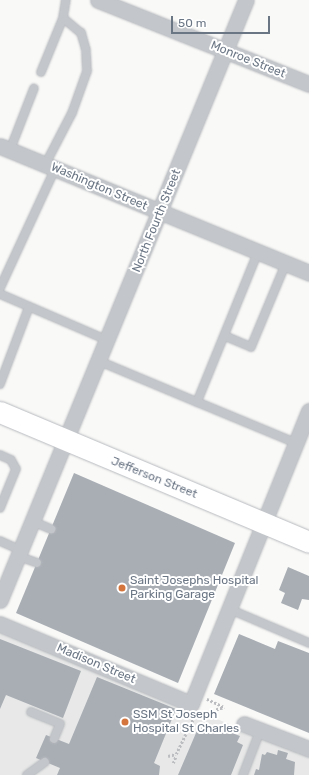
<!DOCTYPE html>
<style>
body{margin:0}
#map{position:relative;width:309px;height:775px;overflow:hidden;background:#f9f9f7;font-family:Rubik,sans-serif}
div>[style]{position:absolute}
.built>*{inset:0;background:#e7e8e7}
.building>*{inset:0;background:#a9aeb5}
.path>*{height:2.5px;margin-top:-1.25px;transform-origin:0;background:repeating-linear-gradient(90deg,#bbbdc0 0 2px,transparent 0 4px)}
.roads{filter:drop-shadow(0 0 1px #b6b9be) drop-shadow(0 0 1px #b6b9be)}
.lane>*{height:8px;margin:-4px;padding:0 4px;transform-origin:4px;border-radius:4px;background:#c3c6ca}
.street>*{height:15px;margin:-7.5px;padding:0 7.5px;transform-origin:7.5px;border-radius:7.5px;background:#c3c6ca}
.secondary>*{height:21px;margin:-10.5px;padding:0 10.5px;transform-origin:10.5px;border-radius:10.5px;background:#fff}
.dots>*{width:11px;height:11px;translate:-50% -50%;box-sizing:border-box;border:2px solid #fff;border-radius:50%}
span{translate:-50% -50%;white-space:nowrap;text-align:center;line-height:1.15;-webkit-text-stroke:4px #fff;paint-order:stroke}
.street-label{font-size:12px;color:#6b7685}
.poi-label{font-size:12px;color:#6b7685}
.left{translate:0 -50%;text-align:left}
.scale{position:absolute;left:171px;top:16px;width:99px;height:18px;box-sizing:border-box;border:2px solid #6b7685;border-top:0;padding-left:5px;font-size:12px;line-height:14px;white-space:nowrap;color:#6b7685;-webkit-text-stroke:3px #fff;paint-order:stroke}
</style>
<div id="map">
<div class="built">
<i style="clip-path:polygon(0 632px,309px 756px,309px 775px,0 775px)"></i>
</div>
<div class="building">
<i style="clip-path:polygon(74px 473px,235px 543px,178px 683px,16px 613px)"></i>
<i style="clip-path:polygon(288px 567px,309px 576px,309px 600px,302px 599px,298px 610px,281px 603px,285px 593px,279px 590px)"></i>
<i style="clip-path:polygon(239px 634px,275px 649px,278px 641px,309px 653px,309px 733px,214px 694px)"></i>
<i style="clip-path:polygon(0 639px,81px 671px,63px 718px,6px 695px,0 709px)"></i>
<i style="clip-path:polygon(97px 677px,176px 709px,154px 763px,160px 766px,159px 775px,57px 775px,60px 768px,36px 758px,46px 735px,69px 744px)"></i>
<i style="clip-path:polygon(211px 725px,240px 736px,237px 742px,243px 745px,231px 775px,178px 775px,199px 726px,209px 731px)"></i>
<i style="clip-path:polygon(278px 750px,288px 753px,286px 759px,295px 762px,294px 775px,254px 775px,256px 769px,259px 770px,262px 754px,265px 755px,267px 752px,277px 755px)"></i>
</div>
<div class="path">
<i style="left:207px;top:699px;width:19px;rotate:25deg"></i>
<i style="left:201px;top:714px;width:24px;rotate:-17deg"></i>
<i style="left:168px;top:756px;width:8px;rotate:-14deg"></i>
<i style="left:176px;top:754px;width:41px;rotate:-64.1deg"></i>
<i style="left:173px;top:763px;width:8px;rotate:-67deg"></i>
</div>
<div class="roads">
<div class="lane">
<i style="left:41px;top:72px;width:58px;rotate:-67.8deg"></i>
<i style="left:10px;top:150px;width:66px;rotate:-68.8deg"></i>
<i style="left:45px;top:165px;width:59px;rotate:-62.6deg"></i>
<i style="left:72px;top:113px;width:45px;rotate:-70.3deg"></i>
<i style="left:87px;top:71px;width:21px;rotate:-93deg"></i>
<i style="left:86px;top:50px;width:18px;rotate:-106deg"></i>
<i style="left:81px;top:33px;width:23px;rotate:-140deg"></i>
<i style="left:63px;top:18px;width:18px;rotate:-81deg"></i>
<i style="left:0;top:288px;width:131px;rotate:-65.2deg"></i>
<i style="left:0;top:294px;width:116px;rotate:23.3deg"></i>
<i style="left:225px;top:336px;width:28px;rotate:23deg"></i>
<i style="left:251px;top:347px;width:91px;rotate:-67.4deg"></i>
<i style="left:99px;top:361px;width:106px;rotate:22.7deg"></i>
<i style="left:197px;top:402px;width:162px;rotate:-67.9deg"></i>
<i style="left:0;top:384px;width:82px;rotate:-69.4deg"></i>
<i style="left:197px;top:402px;width:107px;rotate:22.5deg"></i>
<i style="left:0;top:455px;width:12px;rotate:24deg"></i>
<i style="left:11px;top:460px;width:10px;rotate:61deg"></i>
<i style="left:16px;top:469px;width:42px;rotate:112.3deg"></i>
<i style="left:32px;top:521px;width:21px;rotate:23deg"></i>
<i style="left:0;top:541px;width:22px;rotate:24deg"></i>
<i style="left:18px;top:556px;width:20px;rotate:20deg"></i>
<i style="left:229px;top:609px;width:87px;rotate:23deg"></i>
<i style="left:31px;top:712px;width:31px;rotate:22deg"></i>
<i style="left:60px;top:724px;width:16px;rotate:112deg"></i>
<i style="left:27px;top:775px;width:22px;rotate:-36deg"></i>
<i style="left:243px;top:775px;width:47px;rotate:-68.9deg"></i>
</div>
<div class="street">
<i style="left:98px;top:0;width:227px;rotate:21.7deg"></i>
<i style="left:0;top:146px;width:334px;rotate:22.3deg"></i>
<i style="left:0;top:600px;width:648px;rotate:-67.71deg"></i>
<i style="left:0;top:624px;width:207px;rotate:22.7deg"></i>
<i style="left:191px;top:704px;width:316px;rotate:-68.1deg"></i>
<i style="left:244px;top:724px;width:70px;rotate:21deg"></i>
</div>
<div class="secondary">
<i style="left:0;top:412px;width:335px;rotate:22.8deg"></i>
</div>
</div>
<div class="dots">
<i style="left:122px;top:588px;background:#d4753d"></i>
<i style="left:125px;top:722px;background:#d4753d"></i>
</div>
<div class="street-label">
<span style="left:248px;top:60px;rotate:22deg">Monroe Street</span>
<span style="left:99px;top:187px;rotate:23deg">Washington Street</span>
<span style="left:157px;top:221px;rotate:-68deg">North Fourth Street</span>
<span style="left:154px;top:478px;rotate:22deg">Jefferson Street</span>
<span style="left:96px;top:664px;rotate:23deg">Madison Street</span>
</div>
<div class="poi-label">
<span class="left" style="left:130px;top:588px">Saint Josephs Hospital<br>Parking Garage</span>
<span class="left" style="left:133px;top:722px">SSM St Joseph<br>Hospital St Charles</span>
</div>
<div class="scale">50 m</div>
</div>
